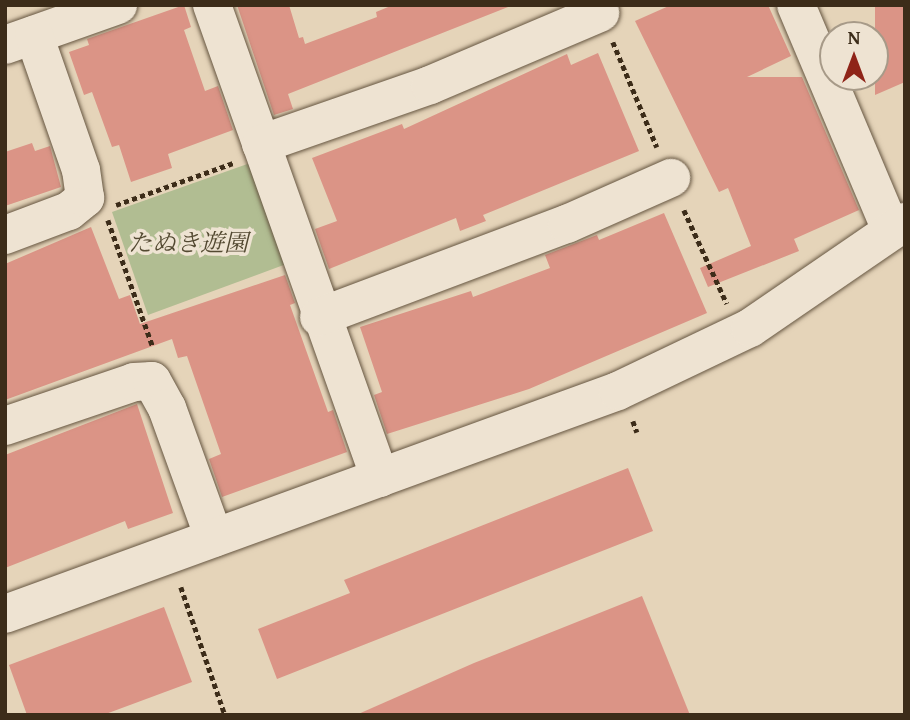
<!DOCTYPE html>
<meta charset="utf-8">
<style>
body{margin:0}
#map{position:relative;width:910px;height:720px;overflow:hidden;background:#e5d4b9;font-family:"Gentium Book Plus","Noto Serif JP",serif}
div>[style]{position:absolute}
.green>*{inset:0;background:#b1bd92}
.building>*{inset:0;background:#db9486}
.path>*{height:4.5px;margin-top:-2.25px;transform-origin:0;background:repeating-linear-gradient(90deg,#3c2c19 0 5px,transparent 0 8.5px)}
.roads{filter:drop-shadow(0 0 2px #665641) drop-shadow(0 0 2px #665641)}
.minor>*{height:38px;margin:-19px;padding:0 19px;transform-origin:19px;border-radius:19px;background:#eee3d2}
span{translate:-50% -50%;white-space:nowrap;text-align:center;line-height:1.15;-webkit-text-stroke:7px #eee3d2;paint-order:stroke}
.park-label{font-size:24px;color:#534931;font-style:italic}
.frame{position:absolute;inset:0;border:7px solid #3c2c19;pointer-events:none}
.north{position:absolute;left:819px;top:21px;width:70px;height:70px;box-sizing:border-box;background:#eee3d2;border:2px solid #a79a88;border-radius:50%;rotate:0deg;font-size:19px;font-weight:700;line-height:28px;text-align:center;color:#3c2c19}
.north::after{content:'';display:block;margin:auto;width:24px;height:32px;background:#8f2418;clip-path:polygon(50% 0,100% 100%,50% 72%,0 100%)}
</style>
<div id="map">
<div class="green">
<i style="clip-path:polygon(253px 162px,289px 263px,148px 315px,112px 212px)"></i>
</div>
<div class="building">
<i style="clip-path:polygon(184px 5px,191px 27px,184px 30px,205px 91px,218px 86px,233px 130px,168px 154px,172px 168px,131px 182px,119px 145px,112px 147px,92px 92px,84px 95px,69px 52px,89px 45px,87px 39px)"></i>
<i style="clip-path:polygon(237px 5px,289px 5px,299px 38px,303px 37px,305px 44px,377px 17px,376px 12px,393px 5px,513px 5px,288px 94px,293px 109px,274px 115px)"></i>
<i style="clip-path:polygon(671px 5px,768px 5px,791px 56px,747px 77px,802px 77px,859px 210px,794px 239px,799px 251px,708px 287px,700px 268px,751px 246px,728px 188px,719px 192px,635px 21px)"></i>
<i style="clip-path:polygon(875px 5px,905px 5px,905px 82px,875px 95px)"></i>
<i style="clip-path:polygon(598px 53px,639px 151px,483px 215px,486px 221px,460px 231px,456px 218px,329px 269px,315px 229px,337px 221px,312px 158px,402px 124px,404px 129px,567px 54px,571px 65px)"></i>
<i style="clip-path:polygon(32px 143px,35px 151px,50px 146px,61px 187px,5px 206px,5px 152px)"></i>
<i style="clip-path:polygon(664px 213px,707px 313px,529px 389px,387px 434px,374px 395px,382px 392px,360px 327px,471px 291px,473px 297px,550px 268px,545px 255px,597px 235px,599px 240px)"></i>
<i style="clip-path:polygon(91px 227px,119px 299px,130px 295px,140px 324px,285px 275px,295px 303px,290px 305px,328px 412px,333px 410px,347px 452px,222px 497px,209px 459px,221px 454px,187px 356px,178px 358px,172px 339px,5px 400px,5px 264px)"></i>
<i style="clip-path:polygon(137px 404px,173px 513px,128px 529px,125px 521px,5px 568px,5px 455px)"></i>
<i style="clip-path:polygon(628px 468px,653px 531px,277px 679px,258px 629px,350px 593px,344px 580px)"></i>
<i style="clip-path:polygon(642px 596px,690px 715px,356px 715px,474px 663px)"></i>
<i style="clip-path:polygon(164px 607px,192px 682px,103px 715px,27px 715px,9px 665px)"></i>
</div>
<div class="path">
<i style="left:613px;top:42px;width:114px;rotate:67.3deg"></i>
<i style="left:116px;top:205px;width:124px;rotate:-19.7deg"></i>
<i style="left:684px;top:210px;width:103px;rotate:65.4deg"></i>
<i style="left:108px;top:220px;width:135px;rotate:70.5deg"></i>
<i style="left:633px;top:421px;width:12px;rotate:70deg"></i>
<i style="left:181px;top:587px;width:135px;rotate:71deg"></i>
</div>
<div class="roads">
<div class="minor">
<i style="left:212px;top:5px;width:502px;rotate:70.45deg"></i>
<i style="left:796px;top:5px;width:244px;rotate:67.1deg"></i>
<i style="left:5px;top:45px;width:120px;rotate:-19.5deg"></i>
<i style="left:261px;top:144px;width:179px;rotate:-19.2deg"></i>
<i style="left:430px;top:85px;width:185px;rotate:-23deg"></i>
<i style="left:5px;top:235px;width:68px;rotate:-20.6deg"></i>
<i style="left:69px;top:211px;width:21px;rotate:-39deg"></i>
<i style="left:85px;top:198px;width:28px;rotate:-98deg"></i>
<i style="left:81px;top:170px;width:143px;rotate:-109.2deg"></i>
<i style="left:319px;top:317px;width:265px;rotate:-20.6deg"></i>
<i style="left:567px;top:224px;width:114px;rotate:-23.9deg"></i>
<i style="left:5px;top:426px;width:136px;rotate:-18.8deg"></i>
<i style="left:134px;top:382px;width:18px;rotate:-3deg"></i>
<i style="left:152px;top:381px;width:31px;rotate:61deg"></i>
<i style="left:167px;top:408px;width:138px;rotate:70.1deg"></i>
<i style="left:5px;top:614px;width:652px;rotate:-19.99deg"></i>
<i style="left:618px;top:391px;width:146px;rotate:-25.5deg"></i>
<i style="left:750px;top:328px;width:188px;rotate:-34.4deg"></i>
</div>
</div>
<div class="park-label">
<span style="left:188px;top:243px">たぬき遊園</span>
</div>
<div class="frame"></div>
<div class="north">N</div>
</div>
